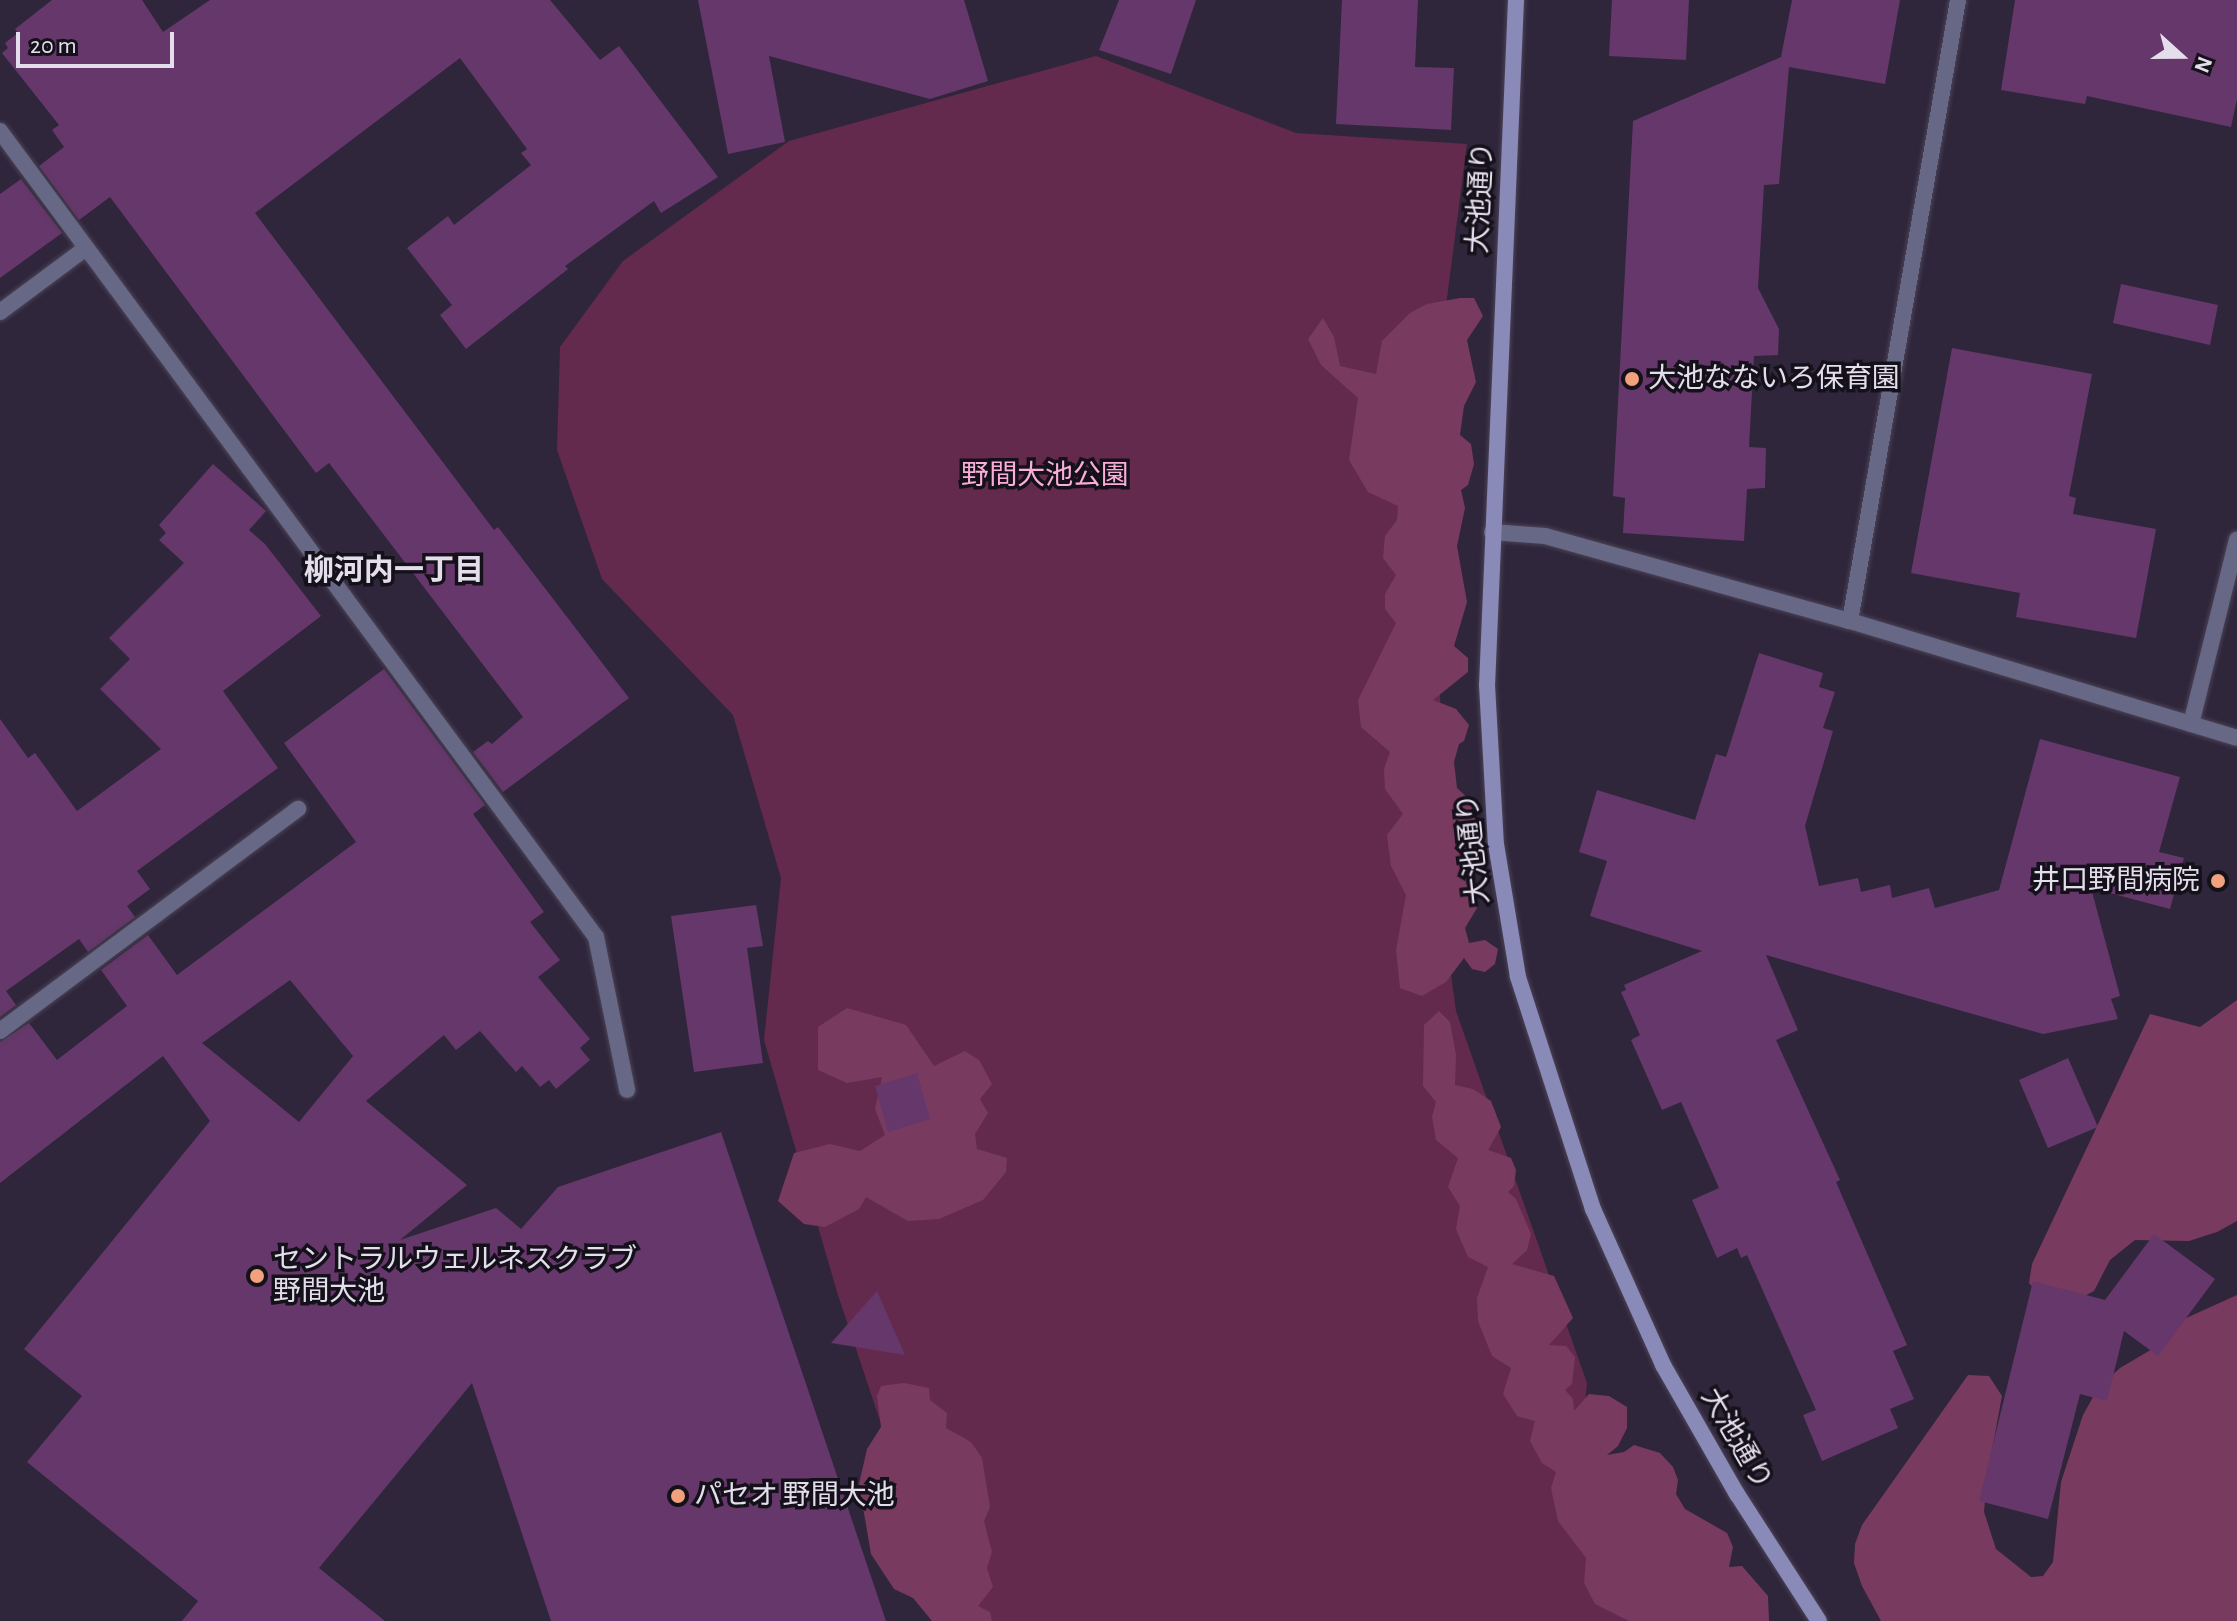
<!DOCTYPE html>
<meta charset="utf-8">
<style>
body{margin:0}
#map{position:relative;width:2237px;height:1621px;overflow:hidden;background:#2f263b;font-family:"Alegreya Sans","Noto Sans JP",sans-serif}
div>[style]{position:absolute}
.green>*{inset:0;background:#632a4d}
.forest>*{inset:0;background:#793a60}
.building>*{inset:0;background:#66376a}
.roads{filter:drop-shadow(0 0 2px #4c4357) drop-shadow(0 0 2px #4c4357)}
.street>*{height:16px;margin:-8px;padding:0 8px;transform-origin:8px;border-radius:8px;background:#676885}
.secondary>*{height:16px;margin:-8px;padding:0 8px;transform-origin:8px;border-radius:8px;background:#898ab8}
.dots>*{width:22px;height:22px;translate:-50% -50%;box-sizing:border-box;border:4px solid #15111b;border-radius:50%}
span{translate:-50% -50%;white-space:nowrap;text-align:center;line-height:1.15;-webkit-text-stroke:7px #15111b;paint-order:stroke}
.street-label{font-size:28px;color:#e4deec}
.poi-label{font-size:28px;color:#e4deec}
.left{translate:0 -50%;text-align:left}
.right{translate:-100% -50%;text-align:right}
.park-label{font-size:28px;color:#faadd9}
.neighbourhood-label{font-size:30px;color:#e4deec;font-weight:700}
.north{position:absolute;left:2141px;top:16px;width:80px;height:80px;-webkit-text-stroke:6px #15111b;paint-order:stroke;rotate:111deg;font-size:22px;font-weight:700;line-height:32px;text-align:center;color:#e4deec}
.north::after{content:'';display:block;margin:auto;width:28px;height:36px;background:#e4deec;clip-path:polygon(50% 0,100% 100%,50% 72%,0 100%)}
.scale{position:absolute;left:16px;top:32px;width:158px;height:36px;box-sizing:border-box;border:4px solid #e4deec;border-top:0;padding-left:10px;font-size:24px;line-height:28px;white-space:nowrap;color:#e4deec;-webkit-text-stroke:6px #15111b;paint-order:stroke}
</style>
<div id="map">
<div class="green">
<i style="clip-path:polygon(1096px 56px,1296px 133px,1467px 144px,1436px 383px,1443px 917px,1456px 1011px,1587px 1383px,1581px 1451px,1683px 1621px,947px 1621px,837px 1292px,764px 1040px,781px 878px,733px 715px,602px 579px,557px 450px,560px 347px,623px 261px,789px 141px)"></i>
</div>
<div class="forest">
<i style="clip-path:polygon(1460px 298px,1474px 298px,1483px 316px,1467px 340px,1476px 382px,1464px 406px,1460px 435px,1471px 444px,1474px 464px,1468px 485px,1461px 490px,1465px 508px,1457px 546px,1467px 602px,1454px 646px,1468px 658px,1468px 672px,1433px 700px,1456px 709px,1469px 725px,1464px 741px,1459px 744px,1454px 762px,1457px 788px,1471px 801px,1480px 823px,1482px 849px,1477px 869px,1465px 880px,1477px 908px,1465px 928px,1469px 943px,1485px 940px,1498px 949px,1495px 964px,1485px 972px,1472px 969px,1464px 958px,1446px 982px,1422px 996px,1400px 988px,1396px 950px,1406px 895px,1391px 866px,1387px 835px,1403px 814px,1385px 789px,1384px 769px,1390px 752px,1361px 727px,1358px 700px,1396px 623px,1385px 609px,1385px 594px,1396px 575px,1383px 558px,1385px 536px,1397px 520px,1398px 506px,1368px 492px,1349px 460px,1358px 398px,1321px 365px,1308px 339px,1323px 318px,1334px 337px,1340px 366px,1376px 374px,1382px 341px,1410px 313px,1427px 304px)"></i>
<i style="clip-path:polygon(2237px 1000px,2237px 1221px,2217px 1232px,2189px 1241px,2135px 1240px,2110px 1260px,2094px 1291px,2073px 1302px,2039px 1294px,2029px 1283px,2032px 1264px,2150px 1014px,2200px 1027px)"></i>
<i style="clip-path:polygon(847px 1008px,906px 1025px,934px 1066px,965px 1051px,979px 1060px,992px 1084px,980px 1099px,988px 1113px,975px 1134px,977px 1149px,1007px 1158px,1006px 1172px,983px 1200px,939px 1219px,908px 1221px,866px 1197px,859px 1209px,825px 1227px,804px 1224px,778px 1201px,794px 1153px,830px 1144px,860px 1151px,885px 1135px,875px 1109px,882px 1077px,847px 1083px,818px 1070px,818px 1027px)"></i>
<i style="clip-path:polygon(1439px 1011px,1450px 1022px,1456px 1055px,1455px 1085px,1473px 1089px,1491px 1101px,1501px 1127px,1488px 1150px,1511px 1158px,1516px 1170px,1514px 1186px,1508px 1192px,1516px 1199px,1531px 1234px,1527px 1250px,1512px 1264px,1554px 1276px,1573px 1318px,1549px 1345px,1566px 1346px,1575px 1357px,1572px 1384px,1565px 1390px,1573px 1399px,1574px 1411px,1589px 1394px,1609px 1396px,1627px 1407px,1627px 1428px,1618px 1446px,1607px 1455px,1624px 1452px,1634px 1445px,1660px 1453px,1673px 1467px,1678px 1480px,1676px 1494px,1685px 1509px,1727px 1533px,1733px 1547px,1729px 1567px,1742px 1566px,1768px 1596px,1769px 1621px,1629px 1621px,1595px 1604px,1584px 1583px,1586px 1558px,1558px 1521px,1551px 1488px,1556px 1472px,1542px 1463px,1530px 1441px,1535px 1421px,1517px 1416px,1503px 1394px,1511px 1368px,1492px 1356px,1478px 1321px,1477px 1298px,1488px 1267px,1468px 1257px,1456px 1229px,1460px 1206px,1448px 1187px,1458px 1158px,1436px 1140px,1432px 1117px,1436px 1102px,1423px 1086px,1424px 1025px)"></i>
<i style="clip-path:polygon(2237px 1295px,2237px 1621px,1881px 1621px,1862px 1586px,1854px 1563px,1855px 1544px,1862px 1525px,1968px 1375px,1989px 1376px,2002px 1396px,1987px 1477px,1984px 1512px,1996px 1549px,2031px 1577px,2043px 1576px,2053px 1562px,2061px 1482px,2083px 1415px,2098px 1388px,2120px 1368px,2164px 1342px,2184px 1319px)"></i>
<i style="clip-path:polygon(904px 1383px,929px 1388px,930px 1400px,947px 1413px,946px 1428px,971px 1442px,982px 1458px,990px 1507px,984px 1521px,992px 1552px,987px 1568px,993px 1587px,978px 1606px,990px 1612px,992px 1621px,932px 1621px,913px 1598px,894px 1589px,871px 1554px,859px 1484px,867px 1449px,881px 1427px,877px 1396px,881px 1386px)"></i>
</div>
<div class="building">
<i style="clip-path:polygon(52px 0,142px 0,163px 32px,210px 0,550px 0,600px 60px,619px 46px,718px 177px,661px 213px,654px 201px,565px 266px,568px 269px,466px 349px,440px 315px,452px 305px,407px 248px,448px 216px,454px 225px,531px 165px,521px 153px,527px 149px,460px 58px,255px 213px,494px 530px,498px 527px,629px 698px,503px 792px,473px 752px,488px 741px,492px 744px,523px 717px,329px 463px,316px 473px,110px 197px,79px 220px,39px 166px,64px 147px,52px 130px,59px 125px,2px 53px,8px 48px,5px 43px,18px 33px,15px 29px)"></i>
<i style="clip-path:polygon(698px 0,964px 0,988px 81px,930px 99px,769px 56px,785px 142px,728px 154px)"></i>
<i style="clip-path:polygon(1119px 0,1196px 0,1171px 74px,1099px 50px)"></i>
<i style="clip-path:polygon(1342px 0,1418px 0,1415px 67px,1454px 68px,1451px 130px,1336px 124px)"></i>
<i style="clip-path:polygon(1612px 0,1689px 0,1686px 60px,1609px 56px)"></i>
<i style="clip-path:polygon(1792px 0,1900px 0,1885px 84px,1789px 67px,1779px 184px,1764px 185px,1758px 288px,1779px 329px,1778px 355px,1754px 356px,1749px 447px,1766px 448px,1765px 488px,1747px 489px,1744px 541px,1623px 533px,1625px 498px,1613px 496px,1633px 121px,1781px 57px)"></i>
<i style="clip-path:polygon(2015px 0,2237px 0,2237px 99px,2231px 127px,2087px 96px,2085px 104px,2001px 90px)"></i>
<i style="clip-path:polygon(21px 179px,62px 233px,0 278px,0 194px)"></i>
<i style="clip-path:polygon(2121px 284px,2218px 305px,2210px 345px,2113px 323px)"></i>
<i style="clip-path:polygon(1952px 348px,2092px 374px,2069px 496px,2076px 498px,2073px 514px,2156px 529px,2136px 638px,2016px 617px,2020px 593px,1911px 573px)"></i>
<i style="clip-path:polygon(213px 464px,266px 511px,249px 530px,265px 544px,321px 616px,223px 691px,278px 768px,137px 871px,150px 889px,127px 906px,135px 917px,88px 952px,79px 939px,6px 991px,16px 1005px,0 1017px,0 719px,28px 758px,35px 753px,77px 811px,161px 749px,100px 689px,130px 659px,109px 638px,184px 563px,159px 540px,166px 533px,159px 525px)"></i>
<i style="clip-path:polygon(1759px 653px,1823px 673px,1819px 687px,1835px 692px,1823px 728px,1833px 731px,1805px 826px,1819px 886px,1858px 878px,1861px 892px,1890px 885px,1892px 898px,1929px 888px,1935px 908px,1999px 890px,2040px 739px,2180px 777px,2159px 852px,2184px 858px,2170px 909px,2091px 888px,2120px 996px,2111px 999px,2118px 1019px,2043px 1034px,1766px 955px,1798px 1030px,1776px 1040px,1840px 1180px,1836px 1182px,1907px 1345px,1893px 1351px,1914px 1399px,1890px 1409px,1898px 1428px,1822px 1461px,1803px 1415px,1816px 1410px,1747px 1255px,1741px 1258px,1737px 1248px,1717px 1258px,1692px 1200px,1719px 1188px,1681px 1102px,1662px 1110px,1631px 1040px,1640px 1035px,1621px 992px,1626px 990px,1624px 985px,1702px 951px,1590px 916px,1607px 861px,1579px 852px,1597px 790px,1695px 820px,1716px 754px,1726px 757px)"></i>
<i style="clip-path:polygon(evenodd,384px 669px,485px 805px,473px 814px,544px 912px,530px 922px,560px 960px,538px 977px,590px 1039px,580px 1048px,590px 1060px,556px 1089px,549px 1080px,540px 1087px,522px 1066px,516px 1072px,480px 1031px,456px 1050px,444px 1035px,366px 1101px,467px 1185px,400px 1240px,496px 1208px,521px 1229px,558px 1187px,721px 1132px,886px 1621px,551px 1621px,472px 1383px,319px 1568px,385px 1621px,182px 1621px,198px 1601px,27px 1462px,82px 1396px,24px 1349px,210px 1121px,163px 1056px,0 1183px,0 1042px,29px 1023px,57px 1060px,127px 1006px,101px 970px,148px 935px,177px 975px,356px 842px,284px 743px,384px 669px,290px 980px,353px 1056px,299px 1122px,202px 1043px,290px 980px)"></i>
<i style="clip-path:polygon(756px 905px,763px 946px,747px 948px,763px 1063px,694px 1072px,671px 916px)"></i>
<i style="clip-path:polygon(2068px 1058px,2098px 1127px,2048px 1148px,2019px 1080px)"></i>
<i style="clip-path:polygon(917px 1073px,930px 1119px,888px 1132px,875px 1086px)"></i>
<i style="clip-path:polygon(2154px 1234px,2215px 1279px,2158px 1356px,2124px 1331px,2107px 1401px,2080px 1394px,2048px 1519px,1979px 1501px,2033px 1281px,2105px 1300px)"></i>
<i style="clip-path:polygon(877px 1291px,905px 1355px,831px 1343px)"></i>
</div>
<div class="roads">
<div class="street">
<i style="left:0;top:131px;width:1002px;rotate:53.52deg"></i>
<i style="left:596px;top:937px;width:156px;rotate:78.5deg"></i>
<i style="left:0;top:312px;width:107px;rotate:-36.7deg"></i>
<i style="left:1492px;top:532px;width:53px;rotate:4.3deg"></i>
<i style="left:1545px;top:536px;width:317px;rotate:15.6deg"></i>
<i style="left:1850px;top:621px;width:404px;rotate:16.8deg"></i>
<i style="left:1850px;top:621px;width:630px;rotate:-80.13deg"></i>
<i style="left:2191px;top:724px;width:190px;rotate:-76deg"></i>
<i style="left:0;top:1031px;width:372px;rotate:-36.7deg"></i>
</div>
<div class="secondary">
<i style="left:1516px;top:0;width:686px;rotate:92.42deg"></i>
<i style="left:1487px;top:685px;width:159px;rotate:86.8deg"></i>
<i style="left:1496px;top:844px;width:135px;rotate:80.6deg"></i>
<i style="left:1518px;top:977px;width:244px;rotate:72.1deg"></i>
<i style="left:1593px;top:1209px;width:171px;rotate:65.8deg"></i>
<i style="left:1663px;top:1365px;width:149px;rotate:60.2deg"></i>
<i style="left:1737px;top:1494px;width:151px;rotate:57.2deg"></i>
</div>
</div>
<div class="dots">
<i style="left:1632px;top:379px;background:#f1a17b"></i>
<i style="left:2218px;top:881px;background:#f1a17b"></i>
<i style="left:257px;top:1276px;background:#f1a17b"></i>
<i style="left:678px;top:1496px;background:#f1a17b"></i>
</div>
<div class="street-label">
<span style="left:1481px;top:198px;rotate:-87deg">大池通り</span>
<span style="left:1474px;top:849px;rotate:-96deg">大池通り</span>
<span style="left:1736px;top:1439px;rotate:60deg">大池通り</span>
</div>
<div class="poi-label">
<span class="left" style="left:1648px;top:379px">大池なないろ保育園</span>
<span class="right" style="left:2200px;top:881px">井口野間病院</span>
<span class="left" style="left:273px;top:1276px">セントラルウェルネスクラブ<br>野間大池</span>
<span class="left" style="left:694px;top:1496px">パセオ 野間大池</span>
</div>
<div class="park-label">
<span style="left:1045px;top:476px">野間大池公園</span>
</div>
<div class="neighbourhood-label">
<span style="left:394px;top:571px">柳河内一丁目</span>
</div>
<div class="north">N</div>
<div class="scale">20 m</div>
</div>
